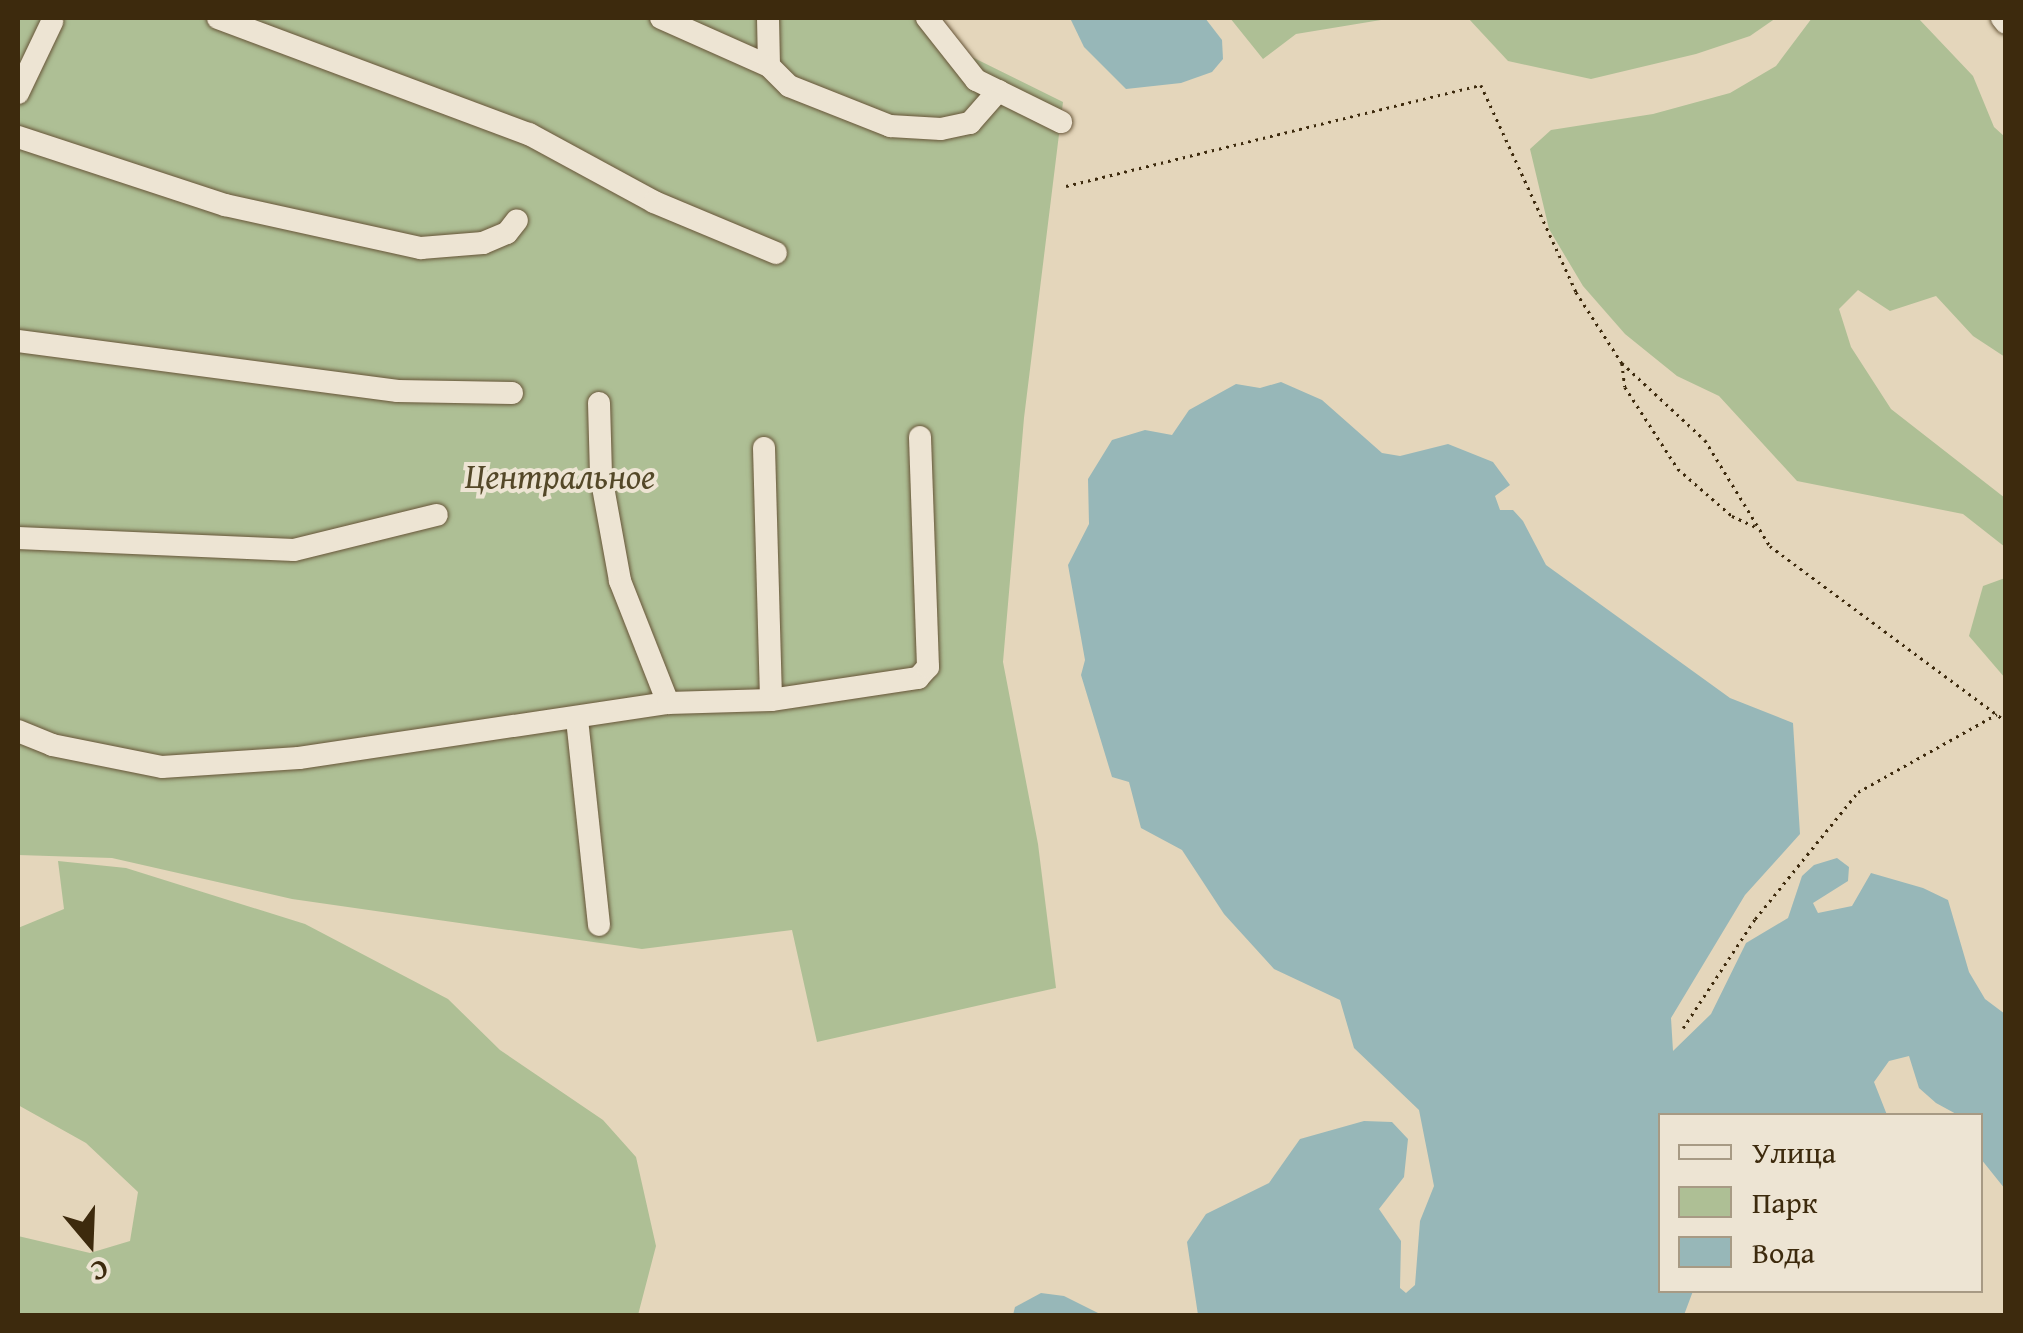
<!DOCTYPE html>
<meta charset="utf-8">
<style>
body{margin:0}
#map{position:relative;width:2023px;height:1333px;overflow:hidden;background:#e4d6bb;font-family:"Gentium Book Plus",serif}
div>[style]{position:absolute}
.green>*{inset:0;background:#aebf95}
.water>*{inset:0;background:#97b7b8}
.path>*{height:2.5px;margin-top:-1.25px;transform-origin:0;background:repeating-linear-gradient(90deg,#3d2a0d 0 2.5px,transparent 0 7.5px)}
.roads{filter:drop-shadow(0 0 2px #675538) drop-shadow(0 0 2px #675538)}
.minor>*{height:22px;margin:-11px;padding:0 11px;transform-origin:11px;border-radius:11px;background:#ede4d3}
span{translate:-50% -50%;white-space:nowrap;text-align:center;line-height:1.15;-webkit-text-stroke:8px #ede4d3;paint-order:stroke}
.park-label{font-size:35px;color:#544828;font-style:italic}
.frame{position:absolute;inset:0;border:20px solid #3d2a0d;pointer-events:none}
.legend{position:absolute;left:1658px;top:1113px;width:325px;height:180px;box-sizing:border-box;background:#ede4d3;border:2px solid #a79a84;margin:0;padding:12px 18px;list-style:none;font-size:30px;color:#3d2a0d}
.legend li{display:flex;align-items:center;gap:20px;height:50px}
.legend b{width:50px;border:2px solid #a79a84}
.north{position:absolute;left:40px;top:1193px;width:100px;height:100px;-webkit-text-stroke:8px #ede4d3;paint-order:stroke;rotate:161deg;font-size:28px;font-weight:700;line-height:40px;text-align:center;color:#3d2a0d}
.north::after{content:'';display:block;margin:auto;width:35px;height:45px;background:#3d2a0d;clip-path:polygon(50% 0,100% 100%,50% 72%,0 100%)}
</style>
<div id="map">
<div class="green">
<i style="clip-path:polygon(18px 18px,938px 18px,972px 57px,1063px 102px,1024px 418px,1003px 662px,1038px 844px,1056px 988px,817px 1042px,792px 930px,642px 949px,292px 899px,112px 858px,18px 855px)"></i>
<i style="clip-path:polygon(1230px 18px,1393px 18px,1296px 34px,1263px 59px)"></i>
<i style="clip-path:polygon(1468px 18px,1776px 18px,1750px 36px,1696px 54px,1591px 79px,1508px 61px)"></i>
<i style="clip-path:polygon(1812px 18px,1918px 18px,1973px 76px,1994px 127px,2005px 137px,2005px 357px,1973px 336px,1936px 296px,1890px 311px,1858px 290px,1839px 309px,1851px 347px,1891px 409px,2005px 498px,2005px 547px,1963px 514px,1797px 481px,1719px 396px,1677px 376px,1625px 334px,1583px 286px,1549px 229px,1530px 149px,1551px 130px,1653px 114px,1730px 93px,1776px 66px)"></i>
<i style="clip-path:polygon(2005px 578px,2006px 578px,2005px 678px,1969px 636px,1983px 586px)"></i>
<i style="clip-path:polygon(58px 861px,126px 868px,305px 924px,448px 999px,500px 1050px,603px 1120px,636px 1157px,656px 1246px,638px 1315px,18px 1315px,18px 1236px,90px 1253px,130px 1241px,138px 1192px,86px 1143px,18px 1105px,18px 928px,64px 909px)"></i>
</div>
<div class="water">
<i style="clip-path:polygon(1070px 18px,1205px 18px,1222px 40px,1223px 59px,1212px 72px,1181px 83px,1126px 89px,1084px 47px)"></i>
<i style="clip-path:polygon(1281px 382px,1322px 400px,1382px 453px,1400px 456px,1448px 444px,1493px 462px,1510px 485px,1495px 496px,1500px 510px,1513px 510px,1523px 521px,1546px 565px,1730px 698px,1793px 723px,1800px 834px,1745px 895px,1671px 1018px,1673px 1051px,1711px 1014px,1746px 943px,1788px 918px,1802px 876px,1814px 865px,1837px 858px,1849px 867px,1848px 881px,1813px 903px,1818px 913px,1852px 906px,1871px 873px,1923px 888px,1948px 900px,1969px 972px,1985px 999px,2005px 1014px,2005px 1189px,1981px 1159px,1980px 1116px,1958px 1115px,1936px 1103px,1919px 1088px,1909px 1056px,1889px 1061px,1874px 1082px,1887px 1115px,1660px 1116px,1660px 1290px,1693px 1291px,1684px 1315px,1198px 1315px,1187px 1242px,1206px 1214px,1269px 1183px,1300px 1139px,1364px 1121px,1392px 1122px,1408px 1139px,1404px 1177px,1379px 1209px,1401px 1241px,1400px 1288px,1406px 1293px,1415px 1285px,1420px 1221px,1434px 1186px,1419px 1110px,1354px 1048px,1340px 1000px,1274px 969px,1224px 914px,1182px 850px,1141px 828px,1129px 782px,1112px 777px,1081px 675px,1085px 660px,1068px 565px,1089px 524px,1088px 479px,1112px 440px,1145px 430px,1172px 435px,1189px 410px,1236px 384px,1260px 388px)"></i>
<i style="clip-path:polygon(1041px 1293px,1064px 1296px,1102px 1315px,1013px 1315px,1015px 1307px)"></i>
</div>
<div class="path">
<i style="left:1066px;top:186px;width:427px;rotate:-13.7deg"></i>
<i style="left:1481px;top:85px;width:228px;rotate:65.3deg"></i>
<i style="left:1576px;top:292px;width:85px;rotate:57.1deg"></i>
<i style="left:1622px;top:363px;width:113px;rotate:42.9deg"></i>
<i style="left:1705px;top:440px;width:124px;rotate:58.5deg"></i>
<i style="left:1770px;top:546px;width:294px;rotate:36.6deg"></i>
<i style="left:1622px;top:363px;width:24px;rotate:83deg"></i>
<i style="left:1625px;top:387px;width:98px;rotate:57.1deg"></i>
<i style="left:1678px;top:469px;width:72px;rotate:41deg"></i>
<i style="left:1732px;top:516px;width:29px;rotate:25deg"></i>
<i style="left:1683px;top:1028px;width:131px;rotate:-56.6deg"></i>
<i style="left:1755px;top:919px;width:164px;rotate:-51deg"></i>
<i style="left:1858px;top:792px;width:159px;rotate:-29.3deg"></i>
</div>
<div class="roads">
<div class="minor">
<i style="left:218px;top:18px;width:332px;rotate:20.5deg"></i>
<i style="left:529px;top:134px;width:142px;rotate:28.5deg"></i>
<i style="left:654px;top:202px;width:132px;rotate:22.7deg"></i>
<i style="left:661px;top:18px;width:118px;rotate:24deg"></i>
<i style="left:768px;top:18px;width:48px;rotate:88.8deg"></i>
<i style="left:769px;top:66px;width:28px;rotate:45deg"></i>
<i style="left:789px;top:86px;width:109px;rotate:21.6deg"></i>
<i style="left:890px;top:126px;width:51px;rotate:3.4deg"></i>
<i style="left:941px;top:129px;width:30px;rotate:-12deg"></i>
<i style="left:970px;top:123px;width:43px;rotate:-48.8deg"></i>
<i style="left:927px;top:18px;width:79px;rotate:51.7deg"></i>
<i style="left:976px;top:80px;width:95px;rotate:26.3deg"></i>
<i style="left:2002px;top:18px;width:6px;rotate:51deg"></i>
<i style="left:18px;top:93px;width:79px;rotate:-64.4deg"></i>
<i style="left:18px;top:137px;width:218px;rotate:18.2deg"></i>
<i style="left:225px;top:205px;width:201px;rotate:12.4deg"></i>
<i style="left:421px;top:248px;width:62px;rotate:-4.6deg"></i>
<i style="left:483px;top:243px;width:26px;rotate:-23deg"></i>
<i style="left:507px;top:233px;width:16px;rotate:-52deg"></i>
<i style="left:18px;top:341px;width:383px;rotate:7.5deg"></i>
<i style="left:398px;top:391px;width:114px;rotate:1deg"></i>
<i style="left:599px;top:403px;width:73px;rotate:88.4deg"></i>
<i style="left:601px;top:476px;width:107px;rotate:79.7deg"></i>
<i style="left:620px;top:581px;width:131px;rotate:68.5deg"></i>
<i style="left:764px;top:448px;width:252px;rotate:88.4deg"></i>
<i style="left:18px;top:538px;width:276px;rotate:2.5deg"></i>
<i style="left:294px;top:550px;width:147px;rotate:-13.8deg"></i>
<i style="left:577px;top:719px;width:207px;rotate:83.9deg"></i>
<i style="left:18px;top:731px;width:37px;rotate:22deg"></i>
<i style="left:52px;top:745px;width:112px;rotate:11.3deg"></i>
<i style="left:162px;top:767px;width:137px;rotate:-3.8deg"></i>
<i style="left:299px;top:758px;width:373px;rotate:-8.5deg"></i>
<i style="left:668px;top:703px;width:103px;rotate:-1.7deg"></i>
<i style="left:771px;top:700px;width:149px;rotate:-8.5deg"></i>
<i style="left:918px;top:678px;width:15px;rotate:-48deg"></i>
<i style="left:928px;top:667px;width:230px;rotate:-92deg"></i>
</div>
</div>
<div class="park-label">
<span style="left:560px;top:476px">Центральное</span>
</div>
<div class="frame"></div>
<ul class="legend">
<li><b style="height:12px;background:#ede4d3"></b>Улица</li>
<li><b style="height:28px;background:#aebf95"></b>Парк</li>
<li><b style="height:28px;background:#97b7b8"></b>Вода</li>
</ul>
<div class="north">С</div>
</div>
